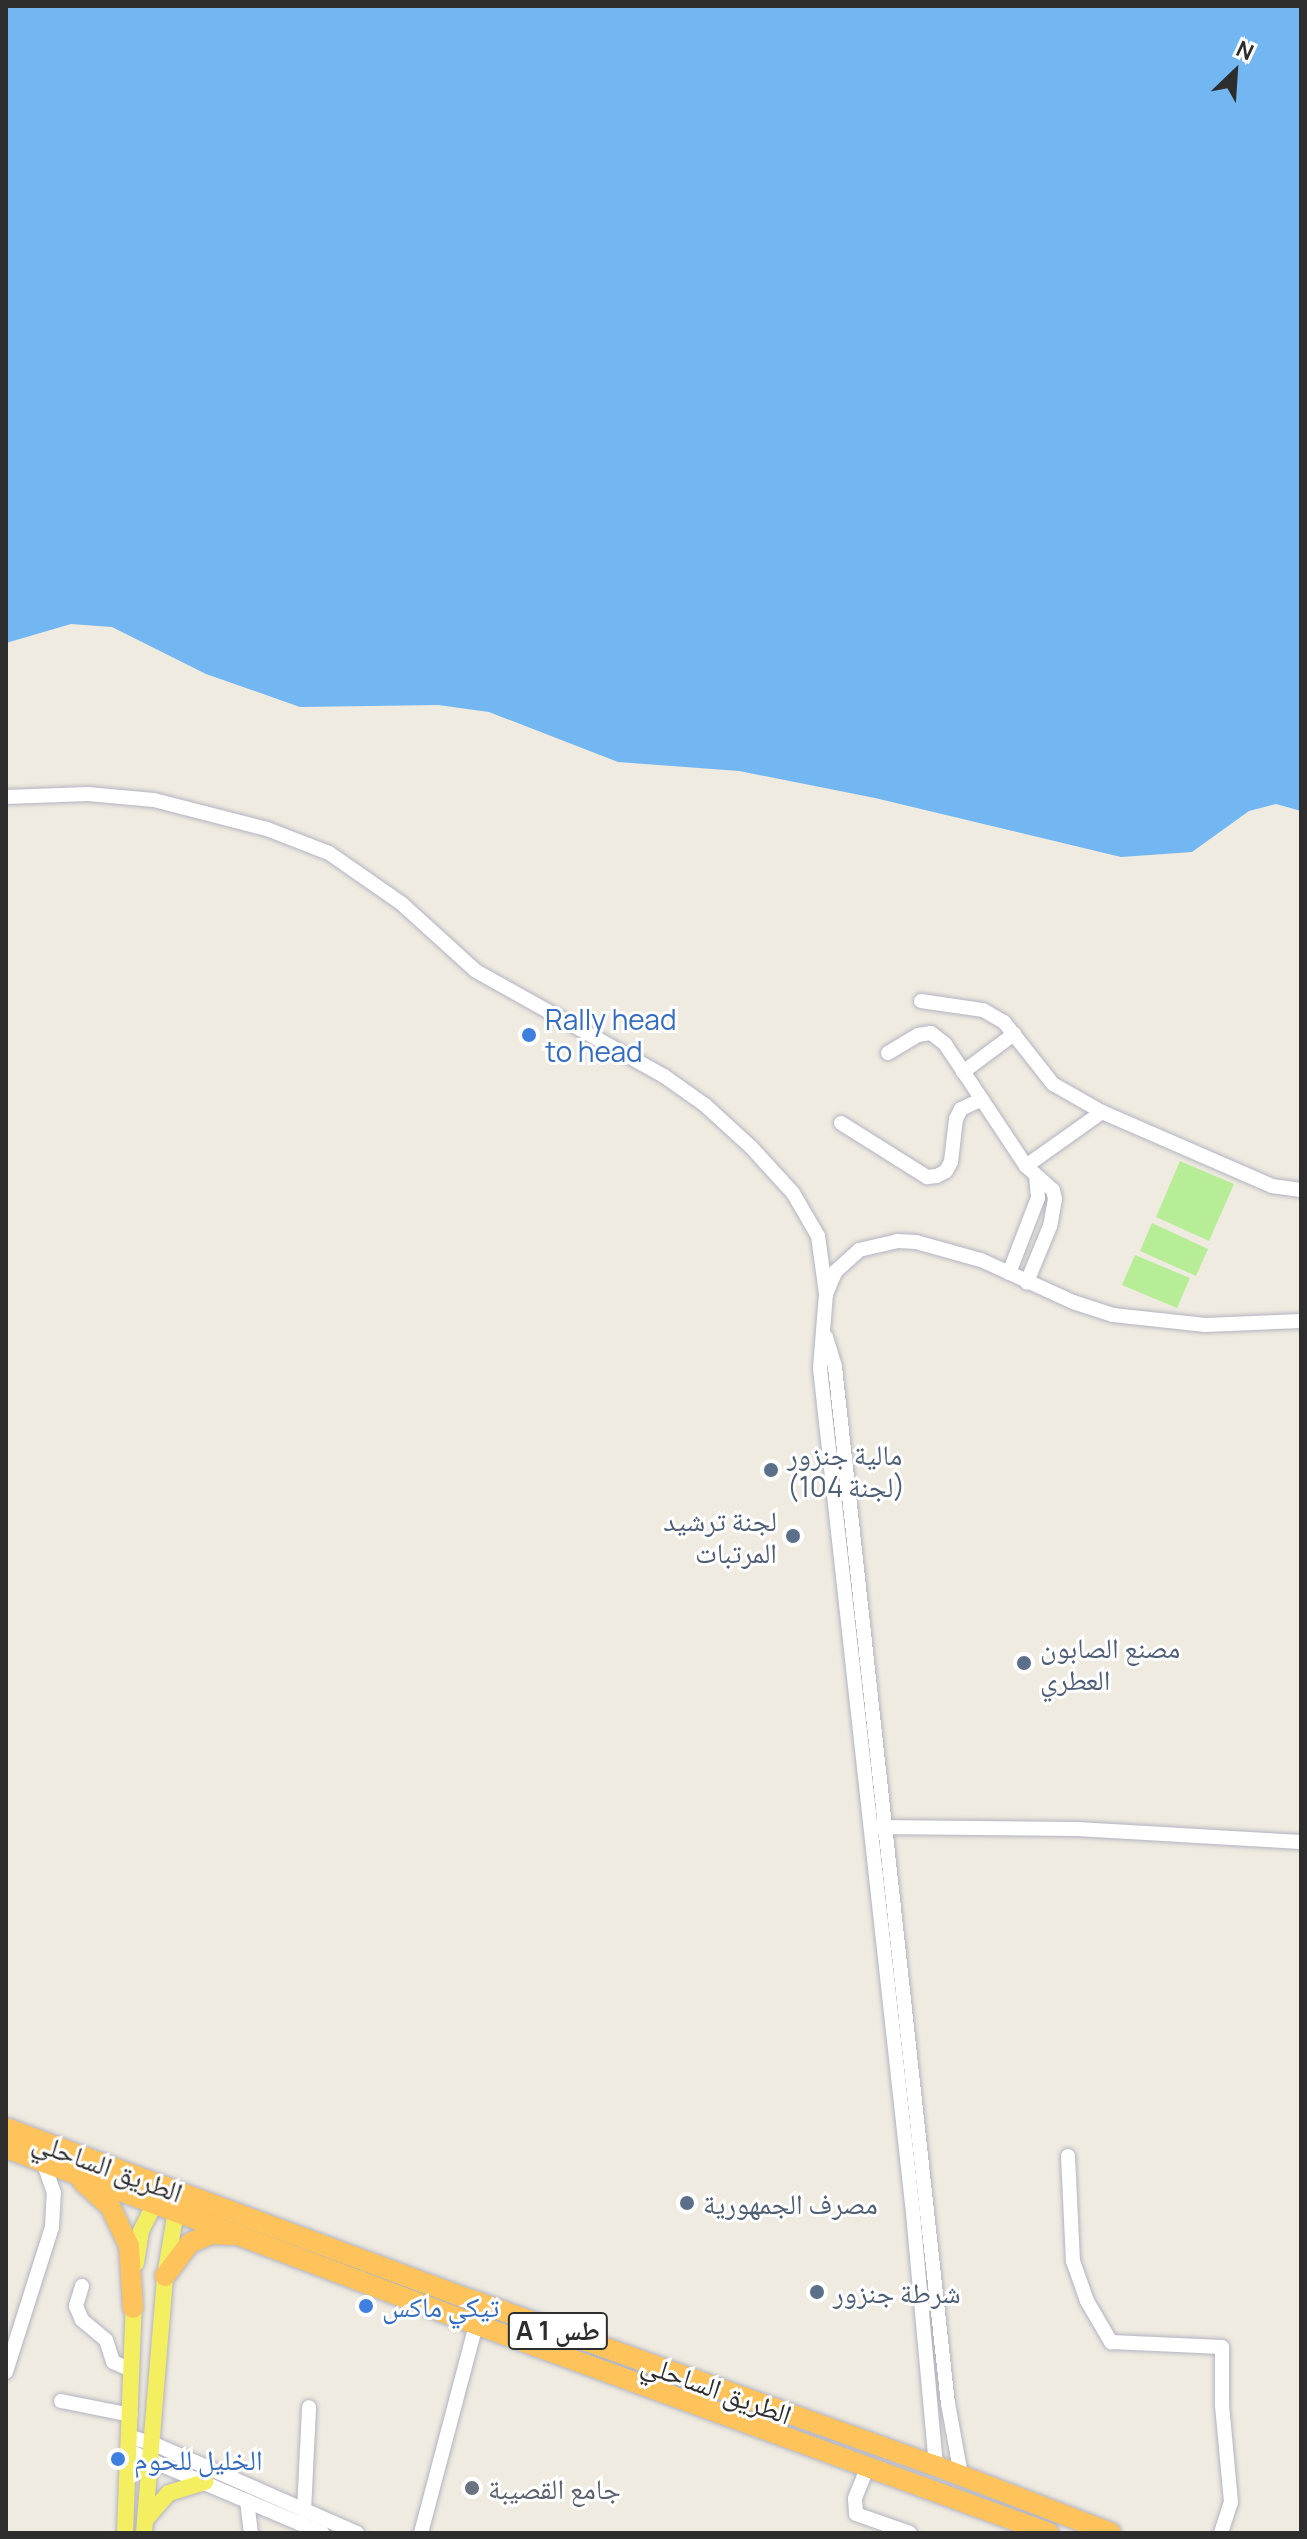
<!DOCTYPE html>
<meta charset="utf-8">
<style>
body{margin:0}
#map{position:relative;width:1307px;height:2539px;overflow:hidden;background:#efebe0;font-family:Manrope,"Noto Naskh Arabic",sans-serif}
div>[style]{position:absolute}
.pitch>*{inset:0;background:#b8ed98}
.water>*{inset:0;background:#72b6f2}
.roads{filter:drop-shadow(0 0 2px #b3b3c1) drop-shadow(0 0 2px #b3b3c1)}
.minor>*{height:14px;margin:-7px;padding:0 7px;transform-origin:7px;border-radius:7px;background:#fff}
.major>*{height:16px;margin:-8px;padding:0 8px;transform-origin:8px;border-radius:8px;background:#f4ef60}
.highway>*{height:20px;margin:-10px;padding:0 10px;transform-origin:10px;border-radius:10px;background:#ffc35b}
.dots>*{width:22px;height:22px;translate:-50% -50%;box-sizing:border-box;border:4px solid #fff;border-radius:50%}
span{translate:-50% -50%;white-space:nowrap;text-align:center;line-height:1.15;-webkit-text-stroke:6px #fff;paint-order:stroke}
.shield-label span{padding:2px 6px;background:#fff;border:2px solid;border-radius:6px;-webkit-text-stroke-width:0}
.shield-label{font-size:26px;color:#2d2d2d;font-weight:700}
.shop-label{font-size:28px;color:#366cbe}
.left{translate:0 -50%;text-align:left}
.service-label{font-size:28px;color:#4e5e75}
.right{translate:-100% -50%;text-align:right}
.street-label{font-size:28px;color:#2d2d2d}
.worship-label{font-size:28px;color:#5b616d}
.frame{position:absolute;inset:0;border:8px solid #2d2d2d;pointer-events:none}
.north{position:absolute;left:1195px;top:32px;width:80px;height:80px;-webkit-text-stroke:6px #fff;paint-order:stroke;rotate:25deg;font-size:22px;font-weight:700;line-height:32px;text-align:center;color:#2d2d2d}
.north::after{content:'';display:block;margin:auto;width:28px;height:36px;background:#2d2d2d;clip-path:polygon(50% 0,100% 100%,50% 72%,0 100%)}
</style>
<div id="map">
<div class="pitch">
<i style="clip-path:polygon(1180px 1161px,1234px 1184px,1209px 1241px,1156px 1217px)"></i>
<i style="clip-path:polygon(1152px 1223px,1208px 1249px,1196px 1276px,1140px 1251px)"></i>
<i style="clip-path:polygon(1135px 1255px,1190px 1278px,1177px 1308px,1122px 1285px)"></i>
</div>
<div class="water">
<i style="clip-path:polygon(6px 6px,1301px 6px,1301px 811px,1276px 804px,1249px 811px,1192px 852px,1121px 857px,875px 798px,739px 771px,618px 762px,489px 712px,438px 705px,300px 707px,206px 674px,112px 627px,71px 624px,6px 643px)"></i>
</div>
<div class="roads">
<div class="minor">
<i style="left:6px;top:797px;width:82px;rotate:-2.1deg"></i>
<i style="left:88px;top:794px;width:66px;rotate:5.2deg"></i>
<i style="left:154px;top:800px;width:117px;rotate:14.4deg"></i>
<i style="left:267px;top:829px;width:66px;rotate:21.2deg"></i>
<i style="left:329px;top:853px;width:88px;rotate:34.8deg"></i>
<i style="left:401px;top:903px;width:101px;rotate:42.2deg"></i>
<i style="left:476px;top:971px;width:215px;rotate:29.2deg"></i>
<i style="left:664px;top:1076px;width:50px;rotate:35.3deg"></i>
<i style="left:705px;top:1105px;width:62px;rotate:42.4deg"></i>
<i style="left:751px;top:1147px;width:62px;rotate:47.6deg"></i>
<i style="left:793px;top:1193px;width:50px;rotate:59.8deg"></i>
<i style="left:818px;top:1236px;width:59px;rotate:82.1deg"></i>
<i style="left:921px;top:1001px;width:63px;rotate:8.3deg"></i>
<i style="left:983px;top:1010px;width:24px;rotate:30deg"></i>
<i style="left:1004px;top:1022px;width:79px;rotate:51.7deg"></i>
<i style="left:1053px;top:1084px;width:56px;rotate:29.7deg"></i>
<i style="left:1102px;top:1112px;width:185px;rotate:23.5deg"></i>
<i style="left:1272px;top:1186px;width:29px;rotate:8deg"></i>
<i style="left:888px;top:1053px;width:35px;rotate:-31deg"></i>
<i style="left:918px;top:1035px;width:13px;rotate:-9deg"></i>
<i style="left:931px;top:1033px;width:18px;rotate:38deg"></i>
<i style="left:945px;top:1044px;width:146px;rotate:56.4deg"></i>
<i style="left:1026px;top:1166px;width:36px;rotate:42deg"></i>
<i style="left:1053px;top:1190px;width:9px;rotate:77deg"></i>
<i style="left:1055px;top:1199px;width:27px;rotate:100deg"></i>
<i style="left:1050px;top:1226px;width:61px;rotate:112.3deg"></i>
<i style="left:963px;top:1072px;width:64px;rotate:-36.7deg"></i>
<i style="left:841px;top:1123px;width:102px;rotate:32.1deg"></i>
<i style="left:927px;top:1177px;width:10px;rotate:-6deg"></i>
<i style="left:937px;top:1176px;width:10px;rotate:-29deg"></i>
<i style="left:946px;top:1171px;width:10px;rotate:-61deg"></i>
<i style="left:951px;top:1162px;width:43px;rotate:-83.4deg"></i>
<i style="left:956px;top:1119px;width:11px;rotate:-63deg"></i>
<i style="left:961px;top:1109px;width:23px;rotate:-25deg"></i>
<i style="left:1026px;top:1166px;width:93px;rotate:-35.4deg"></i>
<i style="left:1009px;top:1273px;width:80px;rotate:-68.9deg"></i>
<i style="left:1038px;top:1198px;width:22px;rotate:-95deg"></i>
<i style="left:826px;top:1337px;width:31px;rotate:73deg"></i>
<i style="left:835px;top:1367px;width:1042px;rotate:83.78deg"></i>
<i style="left:948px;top:2403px;width:73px;rotate:79.8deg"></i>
<i style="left:878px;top:1827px;width:199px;rotate:0.6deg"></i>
<i style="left:1077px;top:1829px;width:224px;rotate:3.3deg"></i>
<i style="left:1068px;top:2156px;width:105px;rotate:87.3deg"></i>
<i style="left:1073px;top:2261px;width:42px;rotate:70.7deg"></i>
<i style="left:1087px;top:2301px;width:48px;rotate:59.7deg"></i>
<i style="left:1111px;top:2342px;width:111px;rotate:2.6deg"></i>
<i style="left:1222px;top:2347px;width:58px;rotate:90deg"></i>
<i style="left:1222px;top:2405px;width:97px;rotate:84.7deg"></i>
<i style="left:1231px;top:2502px;width:33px;rotate:108deg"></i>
<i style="left:82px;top:2286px;width:21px;rotate:107deg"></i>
<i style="left:76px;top:2306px;width:15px;rotate:67deg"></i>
<i style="left:82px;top:2320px;width:31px;rotate:40deg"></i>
<i style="left:106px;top:2340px;width:23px;rotate:72deg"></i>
<i style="left:113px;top:2362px;width:21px;rotate:23deg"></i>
<i style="left:6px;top:2372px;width:152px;rotate:-72.4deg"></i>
<i style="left:52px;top:2227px;width:34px;rotate:-87deg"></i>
<i style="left:54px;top:2193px;width:34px;rotate:-109deg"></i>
<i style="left:61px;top:2401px;width:71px;rotate:11.3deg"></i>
<i style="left:131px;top:2437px;width:24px;rotate:17deg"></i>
<i style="left:154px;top:2444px;width:222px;rotate:23.7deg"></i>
<i style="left:129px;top:2451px;width:210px;rotate:23deg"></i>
<i style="left:868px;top:2466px;width:35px;rotate:112deg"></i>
<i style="left:855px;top:2499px;width:15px;rotate:86deg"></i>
<i style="left:856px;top:2514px;width:57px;rotate:19.4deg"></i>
<i style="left:936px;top:2466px;width:263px;rotate:-95.2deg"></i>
<i style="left:912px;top:2204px;width:841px;rotate:-96.28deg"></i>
<i style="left:820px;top:1368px;width:74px;rotate:-85.4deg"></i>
<i style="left:826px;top:1294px;width:25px;rotate:-67deg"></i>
<i style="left:836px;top:1271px;width:31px;rotate:-42deg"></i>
<i style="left:859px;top:1250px;width:39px;rotate:-13deg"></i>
<i style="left:897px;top:1241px;width:19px;rotate:3deg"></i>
<i style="left:916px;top:1242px;width:67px;rotate:15.5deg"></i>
<i style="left:981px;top:1260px;width:101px;rotate:24.5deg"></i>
<i style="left:1073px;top:1302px;width:42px;rotate:18deg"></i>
<i style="left:1113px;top:1315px;width:93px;rotate:6.2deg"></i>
<i style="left:1205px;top:1325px;width:96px;rotate:-2.4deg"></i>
<i style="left:247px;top:2501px;width:32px;rotate:83deg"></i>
<i style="left:304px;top:2511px;width:104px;rotate:-87.2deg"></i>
<i style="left:421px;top:2533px;width:215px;rotate:-75.2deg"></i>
</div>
<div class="major">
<i style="left:136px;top:2263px;width:32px;rotate:-81deg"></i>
<i style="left:141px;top:2231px;width:40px;rotate:-63.4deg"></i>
<i style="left:147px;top:2518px;width:33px;rotate:-49deg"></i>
<i style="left:169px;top:2493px;width:38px;rotate:-17deg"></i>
<i style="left:125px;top:2533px;width:235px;rotate:-87.8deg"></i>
<i style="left:144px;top:2533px;width:258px;rotate:-85.3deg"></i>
<i style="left:165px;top:2276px;width:54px;rotate:-80.4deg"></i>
<i style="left:174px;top:2223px;width:22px;rotate:-69deg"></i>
</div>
<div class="highway">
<i style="left:6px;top:2128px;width:497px;rotate:20.3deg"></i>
<i style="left:472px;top:2300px;width:493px;rotate:19.7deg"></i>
<i style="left:936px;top:2466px;width:187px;rotate:20.9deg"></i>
<i style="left:6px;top:2148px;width:478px;rotate:20.6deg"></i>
<i style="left:453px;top:2316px;width:634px;rotate:20.01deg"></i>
<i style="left:83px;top:2182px;width:36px;rotate:42deg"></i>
<i style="left:110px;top:2206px;width:44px;rotate:64.6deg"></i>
<i style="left:129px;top:2246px;width:62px;rotate:86.3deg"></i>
<i style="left:165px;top:2276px;width:41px;rotate:-52.9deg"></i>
<i style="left:190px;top:2243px;width:23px;rotate:-23deg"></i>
<i style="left:211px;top:2234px;width:20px;rotate:3deg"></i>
</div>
</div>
<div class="dots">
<i style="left:529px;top:1035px;background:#3f7fe0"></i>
<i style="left:771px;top:1470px;background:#5c6f8a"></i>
<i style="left:793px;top:1536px;background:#5c6f8a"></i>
<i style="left:1024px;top:1663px;background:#5c6f8a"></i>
<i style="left:687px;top:2203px;background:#5c6f8a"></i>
<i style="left:817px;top:2292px;background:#5c6f8a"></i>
<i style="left:366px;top:2306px;background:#3f7fe0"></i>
<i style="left:118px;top:2459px;background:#3f7fe0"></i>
<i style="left:472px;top:2488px;background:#6b7280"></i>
</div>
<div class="shield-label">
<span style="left:558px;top:2331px">A 1 طس</span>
</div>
<div class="shop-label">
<span class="left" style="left:545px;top:1035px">Rally head<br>to head</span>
<span class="left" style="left:382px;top:2306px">تيكي ماكس</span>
<span class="left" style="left:134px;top:2459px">الخليل للحوم</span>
</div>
<div class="service-label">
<span class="left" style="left:787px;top:1470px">مالية جنزور<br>(لجنة 104)</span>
<span class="right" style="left:777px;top:1536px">لجنة ترشيد<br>المرتبات</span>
<span class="left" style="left:1040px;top:1663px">مصنع الصابون<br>العطري</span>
<span class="left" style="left:703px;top:2203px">مصرف الجمهورية</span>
<span class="left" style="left:833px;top:2292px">شرطة جنزور</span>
</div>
<div class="street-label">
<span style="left:108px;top:2166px;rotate:20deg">الطريق الساحلي</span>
<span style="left:717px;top:2388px;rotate:20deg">الطريق الساحلي</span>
</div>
<div class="worship-label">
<span class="left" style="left:488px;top:2488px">جامع القصيبة</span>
</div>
<div class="frame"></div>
<div class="north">N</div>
</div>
